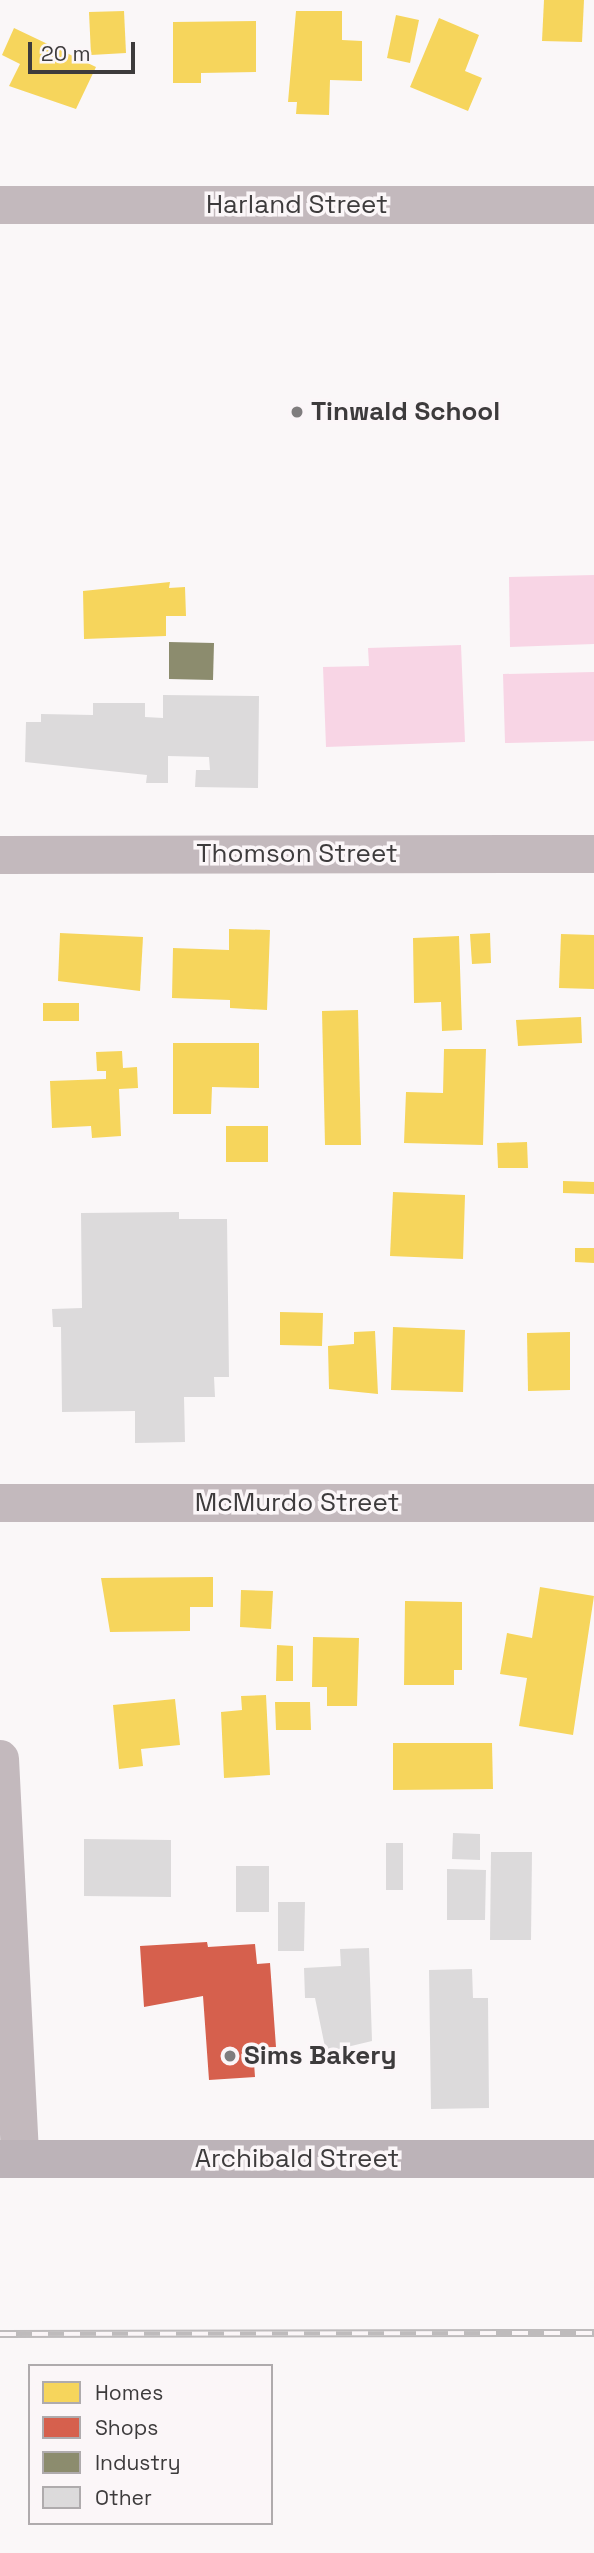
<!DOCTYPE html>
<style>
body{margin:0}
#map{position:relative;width:594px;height:2553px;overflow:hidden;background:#faf7f8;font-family:"Space Grotesk",sans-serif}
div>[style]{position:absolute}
.green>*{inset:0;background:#f8d5e5}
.homes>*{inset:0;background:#f6d55c}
.shops>*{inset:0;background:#d6604d}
.industry>*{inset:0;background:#8c8c6e}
.building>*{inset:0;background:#dcdadb}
.minor>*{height:38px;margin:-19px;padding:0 19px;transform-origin:19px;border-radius:19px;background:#c3b9bd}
.tertiary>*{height:38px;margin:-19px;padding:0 19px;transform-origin:19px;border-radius:19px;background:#c3b9bd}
.trunk>*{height:38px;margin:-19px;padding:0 19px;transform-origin:19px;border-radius:19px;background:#bcb3b8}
.rail>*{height:8px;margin-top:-4px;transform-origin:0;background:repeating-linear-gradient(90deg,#fbf6f8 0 16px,#bebbbc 0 32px);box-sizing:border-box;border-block:2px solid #bebbbc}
.dots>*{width:19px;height:19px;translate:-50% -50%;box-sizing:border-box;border:4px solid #fbf6f8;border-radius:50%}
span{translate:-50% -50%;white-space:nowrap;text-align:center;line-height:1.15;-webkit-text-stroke:7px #fbf6f8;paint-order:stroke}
.street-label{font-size:26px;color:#3d3b3c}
.poi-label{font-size:26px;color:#3d3b3c;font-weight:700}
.left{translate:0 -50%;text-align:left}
.legend{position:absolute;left:28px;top:2364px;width:245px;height:161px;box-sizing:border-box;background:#fbf6f8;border:2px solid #afabad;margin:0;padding:9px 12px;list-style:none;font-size:21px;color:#3d3b3c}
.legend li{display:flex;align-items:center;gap:14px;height:35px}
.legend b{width:35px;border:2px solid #afabad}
.scale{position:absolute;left:28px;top:42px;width:107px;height:32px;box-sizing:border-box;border:4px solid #3d3b3c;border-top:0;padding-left:9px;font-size:21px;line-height:24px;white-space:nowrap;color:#3d3b3c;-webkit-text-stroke:5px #fbf6f8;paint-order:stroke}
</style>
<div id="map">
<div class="green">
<i style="clip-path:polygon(594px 575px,594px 644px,510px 647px,509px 577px)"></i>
<i style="clip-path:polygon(461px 645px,465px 742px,326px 747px,323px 667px,369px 666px,368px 648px)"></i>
<i style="clip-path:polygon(594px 672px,594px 741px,505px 743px,503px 674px)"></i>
</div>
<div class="homes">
<i style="clip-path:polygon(544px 0,584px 0,582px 42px,542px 41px)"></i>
<i style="clip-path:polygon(124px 11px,126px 53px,91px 55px,89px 12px)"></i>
<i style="clip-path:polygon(296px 11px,342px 11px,342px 40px,362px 41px,362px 81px,330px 80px,329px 115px,296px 114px,297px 102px,288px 102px)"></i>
<i style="clip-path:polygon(396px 15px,419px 20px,410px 63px,387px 58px)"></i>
<i style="clip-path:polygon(439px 18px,479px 35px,465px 71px,482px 78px,468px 111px,410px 87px)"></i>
<i style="clip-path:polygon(256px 21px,256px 72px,201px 73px,201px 83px,173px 83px,173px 22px)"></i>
<i style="clip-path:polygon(14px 28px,96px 67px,76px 109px,9px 86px,20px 64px,2px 55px)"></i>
<i style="clip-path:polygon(170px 582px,169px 588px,185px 587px,186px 616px,166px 616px,166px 636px,84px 639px,83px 591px)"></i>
<i style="clip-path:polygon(229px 929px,270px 930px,267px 1010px,230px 1008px,230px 1000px,172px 998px,173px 948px,229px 950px)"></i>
<i style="clip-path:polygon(60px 933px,143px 937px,140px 991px,58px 981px)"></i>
<i style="clip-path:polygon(490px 933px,491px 963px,472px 964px,470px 934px)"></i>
<i style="clip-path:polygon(561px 934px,594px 935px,594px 989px,559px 988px)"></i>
<i style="clip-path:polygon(459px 936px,462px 1030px,442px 1031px,441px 1002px,414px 1003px,413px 938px)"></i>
<i style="clip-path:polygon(43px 1003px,79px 1003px,79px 1021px,43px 1021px)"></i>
<i style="clip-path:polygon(358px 1010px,361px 1145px,325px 1145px,322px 1011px)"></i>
<i style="clip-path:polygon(581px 1017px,582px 1043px,518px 1046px,516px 1020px)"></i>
<i style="clip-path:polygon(173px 1043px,259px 1043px,259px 1088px,212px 1087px,211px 1114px,173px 1114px)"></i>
<i style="clip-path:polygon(444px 1049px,486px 1049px,483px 1145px,404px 1143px,406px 1092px,443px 1093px)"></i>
<i style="clip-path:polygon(122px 1051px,123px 1068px,137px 1067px,138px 1088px,119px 1089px,121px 1136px,92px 1138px,91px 1126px,52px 1128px,50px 1081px,106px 1079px,106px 1071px,97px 1071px,96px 1052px)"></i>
<i style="clip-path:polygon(226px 1126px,268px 1126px,268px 1162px,226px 1162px)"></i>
<i style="clip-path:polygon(527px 1142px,528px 1168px,498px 1168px,497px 1143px)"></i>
<i style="clip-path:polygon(563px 1181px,594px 1182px,594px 1194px,563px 1193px)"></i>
<i style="clip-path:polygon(393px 1192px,465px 1195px,463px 1259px,390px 1256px)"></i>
<i style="clip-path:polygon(575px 1248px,594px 1248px,594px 1263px,575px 1262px)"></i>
<i style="clip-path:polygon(280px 1312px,323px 1313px,322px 1346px,280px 1345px)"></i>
<i style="clip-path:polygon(393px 1327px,465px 1330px,463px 1392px,391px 1390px)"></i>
<i style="clip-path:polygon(375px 1331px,378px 1394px,329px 1389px,328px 1346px,354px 1344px,354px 1332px)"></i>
<i style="clip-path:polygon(570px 1332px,570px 1390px,528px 1391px,527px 1333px)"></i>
<i style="clip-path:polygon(213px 1577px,213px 1607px,190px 1607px,190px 1631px,110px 1632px,101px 1578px)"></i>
<i style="clip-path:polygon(540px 1587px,594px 1596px,573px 1735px,519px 1726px,527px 1678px,500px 1674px,507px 1633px,532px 1638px)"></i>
<i style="clip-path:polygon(241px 1590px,273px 1591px,271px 1629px,240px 1627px)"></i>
<i style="clip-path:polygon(405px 1601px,462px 1602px,462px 1670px,454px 1670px,454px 1685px,404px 1685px)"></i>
<i style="clip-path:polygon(313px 1637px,359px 1638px,357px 1706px,327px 1706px,327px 1687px,312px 1687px)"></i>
<i style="clip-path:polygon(277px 1645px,293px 1646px,293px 1681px,276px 1681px)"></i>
<i style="clip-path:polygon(266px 1695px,270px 1775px,224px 1778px,221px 1712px,242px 1710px,241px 1696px)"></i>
<i style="clip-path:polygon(175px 1699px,180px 1745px,141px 1749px,143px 1766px,119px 1769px,113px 1705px)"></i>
<i style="clip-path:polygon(275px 1702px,310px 1702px,311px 1730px,276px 1730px)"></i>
<i style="clip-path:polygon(393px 1743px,492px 1743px,493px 1789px,393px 1790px)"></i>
</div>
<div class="shops">
<i style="clip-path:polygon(207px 1942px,208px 1947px,255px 1944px,257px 1964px,270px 1963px,276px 2047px,253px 2048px,255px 2077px,209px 2080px,203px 1996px,144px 2007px,140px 1946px)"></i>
</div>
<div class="industry">
<i style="clip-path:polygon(169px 642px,214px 643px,213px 680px,169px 679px)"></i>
</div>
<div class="building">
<i style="clip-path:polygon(163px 695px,259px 696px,258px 788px,195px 787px,196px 770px,210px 770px,209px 757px,168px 756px,168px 783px,146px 783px,147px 775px,25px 762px,26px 722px,41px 722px,41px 714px,93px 715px,93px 703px,145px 703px,145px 717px,163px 718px)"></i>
<i style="clip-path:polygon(179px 1212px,179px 1219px,227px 1219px,229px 1377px,214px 1377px,215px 1397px,184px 1397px,185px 1442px,135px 1443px,135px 1411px,62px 1412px,61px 1327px,53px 1327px,52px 1309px,82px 1308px,81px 1213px)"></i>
<i style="clip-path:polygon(453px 1833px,480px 1834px,480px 1860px,452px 1859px)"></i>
<i style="clip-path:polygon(84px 1839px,171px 1840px,171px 1897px,84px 1896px)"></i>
<i style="clip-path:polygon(386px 1843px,403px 1843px,403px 1890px,386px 1890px)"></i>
<i style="clip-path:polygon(491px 1852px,532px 1852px,531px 1940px,490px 1940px)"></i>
<i style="clip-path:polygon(236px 1866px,269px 1866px,269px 1912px,236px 1912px)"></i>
<i style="clip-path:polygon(447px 1869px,486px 1870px,485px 1920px,447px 1920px)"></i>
<i style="clip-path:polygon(278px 1902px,305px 1902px,304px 1951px,278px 1951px)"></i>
<i style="clip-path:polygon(369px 1948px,372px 2041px,326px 2052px,315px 1998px,305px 1998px,304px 1968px,341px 1966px,340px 1949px)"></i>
<i style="clip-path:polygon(472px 1969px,473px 1998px,488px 1998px,489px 2108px,431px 2109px,429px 1970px)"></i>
</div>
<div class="minor">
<i style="left:0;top:205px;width:594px"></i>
<i style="left:0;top:855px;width:594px;rotate:-0.1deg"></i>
<i style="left:0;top:1503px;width:594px"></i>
</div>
<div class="tertiary">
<i style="left:0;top:1759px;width:400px;rotate:87.1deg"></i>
</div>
<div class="trunk">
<i style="left:0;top:2159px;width:594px"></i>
</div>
<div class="rail">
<i style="left:0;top:2334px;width:594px;rotate:-0.1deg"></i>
</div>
<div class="dots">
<i style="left:297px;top:412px;background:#7f7d7e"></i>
<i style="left:230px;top:2056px;background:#7f7d7e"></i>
</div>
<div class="street-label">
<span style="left:297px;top:205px">Harland Street</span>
<span style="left:297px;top:854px">Thomson Street</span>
<span style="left:297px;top:1503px">McMurdo Street</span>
<span style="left:297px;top:2159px">Archibald Street</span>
</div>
<div class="poi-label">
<span class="left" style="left:311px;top:412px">Tinwald School</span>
<span class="left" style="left:244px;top:2056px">Sims Bakery</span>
</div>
<ul class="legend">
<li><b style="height:19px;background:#f6d55c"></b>Homes</li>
<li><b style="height:19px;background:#d6604d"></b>Shops</li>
<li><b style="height:19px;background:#8c8c6e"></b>Industry</li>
<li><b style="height:19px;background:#dcdadb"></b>Other</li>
</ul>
<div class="scale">20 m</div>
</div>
